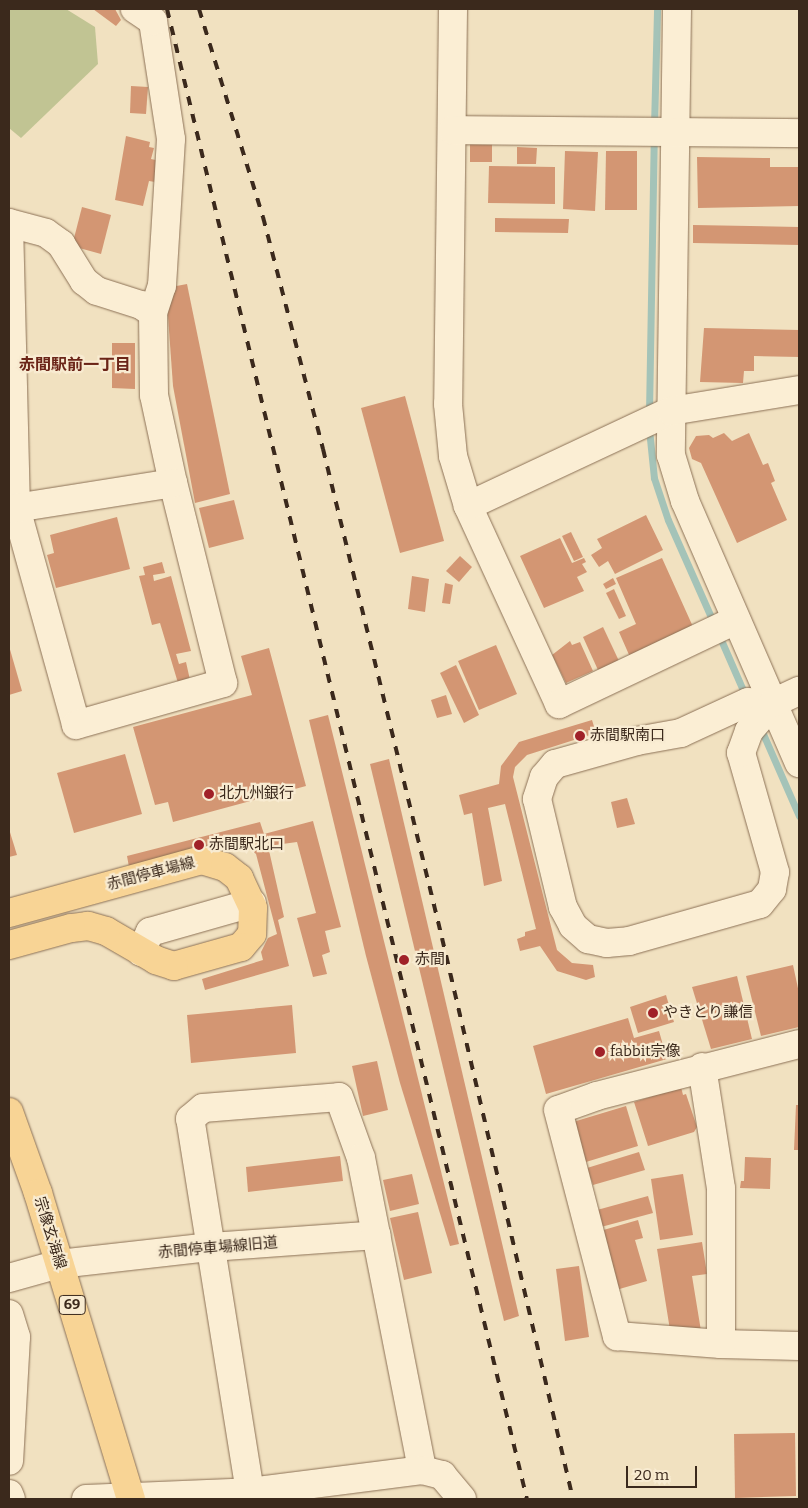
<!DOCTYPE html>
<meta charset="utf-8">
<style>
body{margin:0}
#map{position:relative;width:808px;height:1508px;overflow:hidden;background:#f1e1c0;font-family:Bitter,"Noto Sans JP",serif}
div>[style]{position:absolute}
.cemetery>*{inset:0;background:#c1c493}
.stream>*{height:7px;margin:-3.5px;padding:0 3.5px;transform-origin:3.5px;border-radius:3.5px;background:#a4c3b8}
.building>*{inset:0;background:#d39673}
.roads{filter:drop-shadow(0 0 1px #8c7156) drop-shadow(0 0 1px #8c7156)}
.minor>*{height:28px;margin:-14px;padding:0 14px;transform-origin:14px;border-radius:14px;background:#fbeed4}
.major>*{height:28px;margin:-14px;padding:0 14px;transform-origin:14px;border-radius:14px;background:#f8d495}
.rail>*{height:4px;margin-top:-2px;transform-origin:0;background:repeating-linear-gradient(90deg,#3b291c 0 9px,transparent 0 18px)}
.dots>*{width:14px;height:14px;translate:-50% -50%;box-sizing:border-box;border:2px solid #f8ebd1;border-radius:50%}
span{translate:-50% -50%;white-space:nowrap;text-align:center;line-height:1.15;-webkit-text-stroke:4.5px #f8ebd1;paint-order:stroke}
.shield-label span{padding:1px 4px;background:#f8ebd1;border:1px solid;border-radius:4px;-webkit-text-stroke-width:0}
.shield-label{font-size:14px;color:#3b291c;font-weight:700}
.poi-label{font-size:15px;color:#3b291c}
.left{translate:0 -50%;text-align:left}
.street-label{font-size:15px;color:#3b291c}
.neighbourhood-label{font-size:16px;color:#6b2518;font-weight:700}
.frame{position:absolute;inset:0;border:10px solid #3b291c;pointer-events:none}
.scale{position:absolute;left:626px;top:1466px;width:71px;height:22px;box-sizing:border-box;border:2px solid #3b291c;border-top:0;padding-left:6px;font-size:15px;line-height:18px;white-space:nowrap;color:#3b291c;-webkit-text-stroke:4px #f8ebd1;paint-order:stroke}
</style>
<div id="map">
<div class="cemetery">
<i style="clip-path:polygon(9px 9px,66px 9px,95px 27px,98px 64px,21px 138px,9px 128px)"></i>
</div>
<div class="stream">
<i style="left:654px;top:126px;width:117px;rotate:-88.5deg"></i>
<i style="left:649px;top:413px;width:276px;rotate:-89deg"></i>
<i style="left:649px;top:429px;width:49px;rotate:84.2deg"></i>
<i style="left:654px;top:478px;width:44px;rotate:71.6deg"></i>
<i style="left:668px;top:520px;width:114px;rotate:66.1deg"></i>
<i style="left:718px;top:633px;width:70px;rotate:66.4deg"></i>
<i style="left:760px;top:727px;width:97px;rotate:66.3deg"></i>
</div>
<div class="building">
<i style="clip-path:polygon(93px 9px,115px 9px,121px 20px,116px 26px)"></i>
<i style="clip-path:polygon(131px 86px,148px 87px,146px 114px,130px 113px)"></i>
<i style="clip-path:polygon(126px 136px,150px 142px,149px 147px,154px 148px,151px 159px,160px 161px,155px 182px,149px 181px,143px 206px,115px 200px)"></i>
<i style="clip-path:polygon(470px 144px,492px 144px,492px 162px,470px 162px)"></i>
<i style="clip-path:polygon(517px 147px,537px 148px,536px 164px,517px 164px)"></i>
<i style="clip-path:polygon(565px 151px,598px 152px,595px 211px,563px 209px)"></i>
<i style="clip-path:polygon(606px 151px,637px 151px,637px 210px,605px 210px)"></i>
<i style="clip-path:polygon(697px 157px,770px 158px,770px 167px,799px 167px,799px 206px,698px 208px)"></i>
<i style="clip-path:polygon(489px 166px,555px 167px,555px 204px,488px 203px)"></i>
<i style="clip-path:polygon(82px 207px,111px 215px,101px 254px,72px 246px)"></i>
<i style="clip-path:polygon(495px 218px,569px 219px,568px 233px,495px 232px)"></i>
<i style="clip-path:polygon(693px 225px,799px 227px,799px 245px,693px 243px)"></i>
<i style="clip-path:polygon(187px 284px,230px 494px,195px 503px,173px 386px,166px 288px)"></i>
<i style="clip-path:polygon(704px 328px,799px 330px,799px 357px,754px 356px,754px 371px,744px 371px,743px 383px,700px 382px)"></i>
<i style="clip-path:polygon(112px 343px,135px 343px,135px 389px,112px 388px)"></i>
<i style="clip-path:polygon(405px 396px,444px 541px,400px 553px,361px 408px)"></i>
<i style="clip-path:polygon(724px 433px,732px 441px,749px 433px,763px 465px,768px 463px,775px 481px,771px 483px,787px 520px,737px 543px,701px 463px,692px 459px,689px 448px,696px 436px,709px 435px,713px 438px)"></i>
<i style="clip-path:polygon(234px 500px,244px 539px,209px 548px,199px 508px)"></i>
<i style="clip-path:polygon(646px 515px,663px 550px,615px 574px,608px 561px,599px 567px,591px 555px,602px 548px,597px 539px)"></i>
<i style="clip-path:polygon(117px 517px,130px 569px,56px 588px,47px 555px,54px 553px,50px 535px)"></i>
<i style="clip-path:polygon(571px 532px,583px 557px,574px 561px,562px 536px)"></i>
<i style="clip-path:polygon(560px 538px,572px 563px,584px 558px,586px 562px,582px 564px,587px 572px,577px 577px,584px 591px,544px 608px,520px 556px)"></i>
<i style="clip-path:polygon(460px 556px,472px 567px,459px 582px,446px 571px)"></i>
<i style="clip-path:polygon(662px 558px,694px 629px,630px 657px,619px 632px,636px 624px,616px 578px)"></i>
<i style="clip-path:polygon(162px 562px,165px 573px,153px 575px,154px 581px,171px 576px,191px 651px,176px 654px,179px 664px,186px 662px,190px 680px,178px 683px,160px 623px,152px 625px,139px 576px,145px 575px,143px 567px)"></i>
<i style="clip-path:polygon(412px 576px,429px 579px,425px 612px,408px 609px)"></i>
<i style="clip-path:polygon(613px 578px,616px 584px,606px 589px,603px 584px)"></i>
<i style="clip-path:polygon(445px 583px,453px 585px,450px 604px,442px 603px)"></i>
<i style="clip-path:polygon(614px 589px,626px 616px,619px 619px,606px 593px)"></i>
<i style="clip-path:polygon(603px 627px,619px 661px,598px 670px,583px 637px)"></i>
<i style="clip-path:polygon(570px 641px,572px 645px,580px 642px,593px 671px,566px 683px,552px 655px)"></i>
<i style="clip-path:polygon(496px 645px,517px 694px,479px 710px,458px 661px)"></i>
<i style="clip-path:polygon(9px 646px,22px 691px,9px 695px)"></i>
<i style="clip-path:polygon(269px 648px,306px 786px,173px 822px,168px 802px,155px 805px,133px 727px,252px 695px,241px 656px)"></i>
<i style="clip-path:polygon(456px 665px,479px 715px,464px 723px,440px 673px)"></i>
<i style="clip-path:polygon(446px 695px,452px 714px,437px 718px,431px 700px)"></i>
<i style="clip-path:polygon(328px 715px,459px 1244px,450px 1246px,400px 1083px,366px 956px,309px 720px)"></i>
<i style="clip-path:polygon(592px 720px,596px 733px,527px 755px,515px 767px,513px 777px,557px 950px,572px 963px,593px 965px,595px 977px,586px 980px,557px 971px,540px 946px,520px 951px,517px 939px,525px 936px,525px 932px,536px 929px,505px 804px,488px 808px,502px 881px,484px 886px,472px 813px,464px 815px,459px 795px,499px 784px,501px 766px,519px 742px)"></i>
<i style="clip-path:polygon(125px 754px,142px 814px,74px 833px,57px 773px)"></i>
<i style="clip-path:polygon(389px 759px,519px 1316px,504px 1321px,370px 764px)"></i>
<i style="clip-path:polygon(627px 798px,635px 824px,617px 828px,611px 802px)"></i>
<i style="clip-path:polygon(313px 821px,341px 927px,325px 931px,330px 952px,322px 955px,327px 974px,313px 977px,297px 918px,316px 913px,297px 842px,268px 846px,284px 917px,278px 920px,289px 966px,205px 990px,202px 979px,263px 960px,261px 952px,268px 938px,277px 934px,256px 854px,238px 839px,129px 867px,127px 856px,260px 822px,264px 834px)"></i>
<i style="clip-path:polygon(9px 829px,17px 855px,9px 857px)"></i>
<i style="clip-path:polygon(793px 965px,799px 993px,799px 1027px,761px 1036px,746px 976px)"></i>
<i style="clip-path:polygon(737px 976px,752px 1039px,711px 1049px,692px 987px)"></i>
<i style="clip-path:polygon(666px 995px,674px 1022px,638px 1033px,630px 1007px)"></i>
<i style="clip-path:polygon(292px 1005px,296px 1053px,191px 1063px,187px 1015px)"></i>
<i style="clip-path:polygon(628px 1018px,634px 1038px,659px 1031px,667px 1059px,546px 1094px,533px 1046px)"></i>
<i style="clip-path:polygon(377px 1061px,388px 1110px,363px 1116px,352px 1066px)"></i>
<i style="clip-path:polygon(681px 1087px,683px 1095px,686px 1094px,697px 1127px,694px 1132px,648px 1146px,634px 1102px)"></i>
<i style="clip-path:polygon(796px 1105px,799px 1105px,799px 1150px,794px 1150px)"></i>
<i style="clip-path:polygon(626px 1106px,638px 1146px,586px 1162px,573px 1122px)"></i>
<i style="clip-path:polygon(639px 1152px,645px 1170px,593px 1185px,587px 1168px)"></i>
<i style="clip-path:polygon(340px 1156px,343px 1181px,248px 1192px,246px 1167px)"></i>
<i style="clip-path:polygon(745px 1157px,771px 1158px,770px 1189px,740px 1188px,741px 1181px,744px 1181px)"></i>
<i style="clip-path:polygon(412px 1174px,419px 1204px,390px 1211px,383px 1180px)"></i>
<i style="clip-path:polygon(683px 1174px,693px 1235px,660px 1240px,651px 1179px)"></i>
<i style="clip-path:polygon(648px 1196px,653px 1213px,601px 1227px,597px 1210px)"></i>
<i style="clip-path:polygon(418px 1212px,432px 1273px,404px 1280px,390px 1218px)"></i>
<i style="clip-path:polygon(638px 1220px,643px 1238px,635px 1240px,647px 1281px,616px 1290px,600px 1231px)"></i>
<i style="clip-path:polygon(702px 1242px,707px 1274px,692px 1276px,701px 1331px,670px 1330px,657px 1249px)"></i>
<i style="clip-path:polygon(579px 1266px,589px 1337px,565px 1341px,556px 1269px)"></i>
<i style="clip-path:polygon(795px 1433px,796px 1496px,735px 1498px,734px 1434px)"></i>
</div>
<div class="roads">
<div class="minor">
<i style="left:453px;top:9px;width:395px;rotate:90.7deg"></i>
<i style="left:448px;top:404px;width:52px;rotate:84.5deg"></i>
<i style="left:453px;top:456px;width:52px;rotate:73.3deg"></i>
<i style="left:468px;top:506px;width:218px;rotate:65.3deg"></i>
<i style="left:559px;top:704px;width:196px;rotate:-25.4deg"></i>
<i style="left:677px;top:9px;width:446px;rotate:90.8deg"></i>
<i style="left:671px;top:455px;width:48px;rotate:73.1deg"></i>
<i style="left:685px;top:501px;width:286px;rotate:66.5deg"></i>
<i style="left:453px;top:130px;width:346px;rotate:0.5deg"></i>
<i style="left:9px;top:223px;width:285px;rotate:88.6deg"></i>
<i style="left:16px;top:508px;width:225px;rotate:74.5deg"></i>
<i style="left:76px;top:725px;width:153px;rotate:-15.9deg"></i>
<i style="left:223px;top:683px;width:206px;rotate:-104deg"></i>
<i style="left:173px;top:483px;width:90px;rotate:-102.2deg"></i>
<i style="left:154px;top:395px;width:82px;rotate:-90.7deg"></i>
<i style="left:153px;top:313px;width:28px;rotate:-72deg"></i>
<i style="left:162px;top:286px;width:147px;rotate:-86.5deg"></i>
<i style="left:171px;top:139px;width:119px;rotate:-98.7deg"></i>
<i style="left:153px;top:21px;width:22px;rotate:-146deg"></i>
<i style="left:9px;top:223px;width:38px;rotate:15deg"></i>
<i style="left:46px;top:233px;width:19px;rotate:36deg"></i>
<i style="left:61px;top:244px;width:44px;rotate:58.1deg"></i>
<i style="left:84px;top:281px;width:16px;rotate:38deg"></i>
<i style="left:97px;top:291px;width:46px;rotate:17.7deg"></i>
<i style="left:141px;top:305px;width:14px;rotate:34deg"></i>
<i style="left:468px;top:506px;width:224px;rotate:-25.1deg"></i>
<i style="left:671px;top:411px;width:130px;rotate:-9.3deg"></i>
<i style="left:9px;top:509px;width:166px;rotate:-9deg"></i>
<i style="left:773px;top:703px;width:25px;rotate:-178deg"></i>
<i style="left:748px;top:702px;width:74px;rotate:155.2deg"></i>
<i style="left:681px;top:733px;width:45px;rotate:169.7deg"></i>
<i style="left:637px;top:741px;width:85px;rotate:164.3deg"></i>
<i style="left:555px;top:764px;width:17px;rotate:130deg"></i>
<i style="left:544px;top:777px;width:23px;rotate:108deg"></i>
<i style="left:537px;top:799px;width:111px;rotate:76.5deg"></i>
<i style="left:563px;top:907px;width:21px;rotate:62deg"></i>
<i style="left:573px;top:926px;width:20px;rotate:41deg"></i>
<i style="left:588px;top:939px;width:19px;rotate:12deg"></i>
<i style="left:607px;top:943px;width:22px;rotate:-5deg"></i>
<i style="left:629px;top:941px;width:136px;rotate:-15.8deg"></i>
<i style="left:760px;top:904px;width:19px;rotate:-51deg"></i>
<i style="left:772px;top:889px;width:17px;rotate:-80deg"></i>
<i style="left:775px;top:872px;width:124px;rotate:-105.9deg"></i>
<i style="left:741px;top:753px;width:23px;rotate:-70deg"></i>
<i style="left:749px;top:731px;width:37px;rotate:-49deg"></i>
<i style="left:773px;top:703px;width:29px;rotate:-25deg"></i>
<i style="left:141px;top:952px;width:22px;rotate:-66deg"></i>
<i style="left:150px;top:932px;width:106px;rotate:-15.9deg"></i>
<i style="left:799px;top:1044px;width:209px;rotate:165.6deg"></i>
<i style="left:597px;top:1096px;width:41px;rotate:160.3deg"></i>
<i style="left:558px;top:1110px;width:234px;rotate:75.4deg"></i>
<i style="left:617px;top:1336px;width:104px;rotate:4.4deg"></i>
<i style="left:721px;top:1344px;width:78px;rotate:1.5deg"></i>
<i style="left:702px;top:1067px;width:123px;rotate:81.1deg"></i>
<i style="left:721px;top:1189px;width:155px;rotate:90deg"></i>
<i style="left:9px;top:1278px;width:52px;rotate:-15.6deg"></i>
<i style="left:59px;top:1264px;width:153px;rotate:-6.4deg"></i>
<i style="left:211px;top:1247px;width:166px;rotate:-4.1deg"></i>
<i style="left:9px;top:1314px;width:24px;rotate:73deg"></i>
<i style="left:16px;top:1337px;width:124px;rotate:93.2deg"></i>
<i style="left:250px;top:1492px;width:378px;rotate:-99.1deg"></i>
<i style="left:190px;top:1119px;width:17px;rotate:-40deg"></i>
<i style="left:203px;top:1108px;width:136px;rotate:-4.6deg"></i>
<i style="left:339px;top:1097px;width:65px;rotate:70.2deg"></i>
<i style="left:361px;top:1158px;width:318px;rotate:78.9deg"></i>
<i style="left:9px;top:1494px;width:5px;rotate:68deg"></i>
<i style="left:86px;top:1499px;width:164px;rotate:-2.4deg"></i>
<i style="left:250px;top:1492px;width:173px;rotate:-7.3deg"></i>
<i style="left:422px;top:1470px;width:21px;rotate:14deg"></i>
<i style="left:442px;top:1475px;width:31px;rotate:50deg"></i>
</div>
<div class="major">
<i style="left:9px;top:913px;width:200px;rotate:-15.4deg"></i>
<i style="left:202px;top:860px;width:24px;rotate:17deg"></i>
<i style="left:225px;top:867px;width:18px;rotate:38deg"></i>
<i style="left:239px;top:878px;width:33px;rotate:65deg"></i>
<i style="left:253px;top:908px;width:26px;rotate:92deg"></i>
<i style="left:252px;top:934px;width:17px;rotate:130deg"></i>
<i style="left:241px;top:947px;width:70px;rotate:164.2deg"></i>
<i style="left:174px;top:966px;width:19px;rotate:-162deg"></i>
<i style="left:156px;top:960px;width:58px;rotate:-149.9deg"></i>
<i style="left:106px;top:931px;width:19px;rotate:-164deg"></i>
<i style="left:88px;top:926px;width:17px;rotate:173deg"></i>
<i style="left:71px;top:928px;width:64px;rotate:164.7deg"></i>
<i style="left:9px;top:1112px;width:86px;rotate:70.3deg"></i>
<i style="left:38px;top:1193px;width:320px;rotate:73.1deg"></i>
</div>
</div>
<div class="rail">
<i style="left:167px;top:9px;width:1533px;rotate:76.42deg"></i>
<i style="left:199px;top:9px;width:218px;rotate:72.9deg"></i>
<i style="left:263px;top:217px;width:240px;rotate:75.5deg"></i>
<i style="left:323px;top:449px;width:503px;rotate:76.32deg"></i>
<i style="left:442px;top:938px;width:576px;rotate:76.86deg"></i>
</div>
<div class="dots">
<i style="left:580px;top:736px;background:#a02128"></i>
<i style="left:209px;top:794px;background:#a02128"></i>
<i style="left:199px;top:845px;background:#a02128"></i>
<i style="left:404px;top:960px;background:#a02128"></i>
<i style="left:653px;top:1013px;background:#a02128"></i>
<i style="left:600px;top:1052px;background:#a02128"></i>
</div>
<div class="shield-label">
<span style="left:72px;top:1305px">69</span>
</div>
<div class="poi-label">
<span class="left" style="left:590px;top:736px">赤間駅南口</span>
<span class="left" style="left:219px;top:794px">北九州銀行</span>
<span class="left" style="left:209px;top:845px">赤間駅北口</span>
<span class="left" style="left:415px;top:960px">赤間</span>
<span class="left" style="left:663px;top:1013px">やきとり謙信</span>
<span class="left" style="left:610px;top:1052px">fabbit宗像</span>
</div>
<div class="street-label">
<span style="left:151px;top:874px;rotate:-15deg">赤間停車場線</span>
<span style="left:50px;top:1233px;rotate:73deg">宗像玄海線</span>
<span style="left:218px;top:1248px;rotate:-5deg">赤間停車場線旧道</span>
</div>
<div class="neighbourhood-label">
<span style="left:75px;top:365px">赤間駅前一丁目</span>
</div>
<div class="frame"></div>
<div class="scale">20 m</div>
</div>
